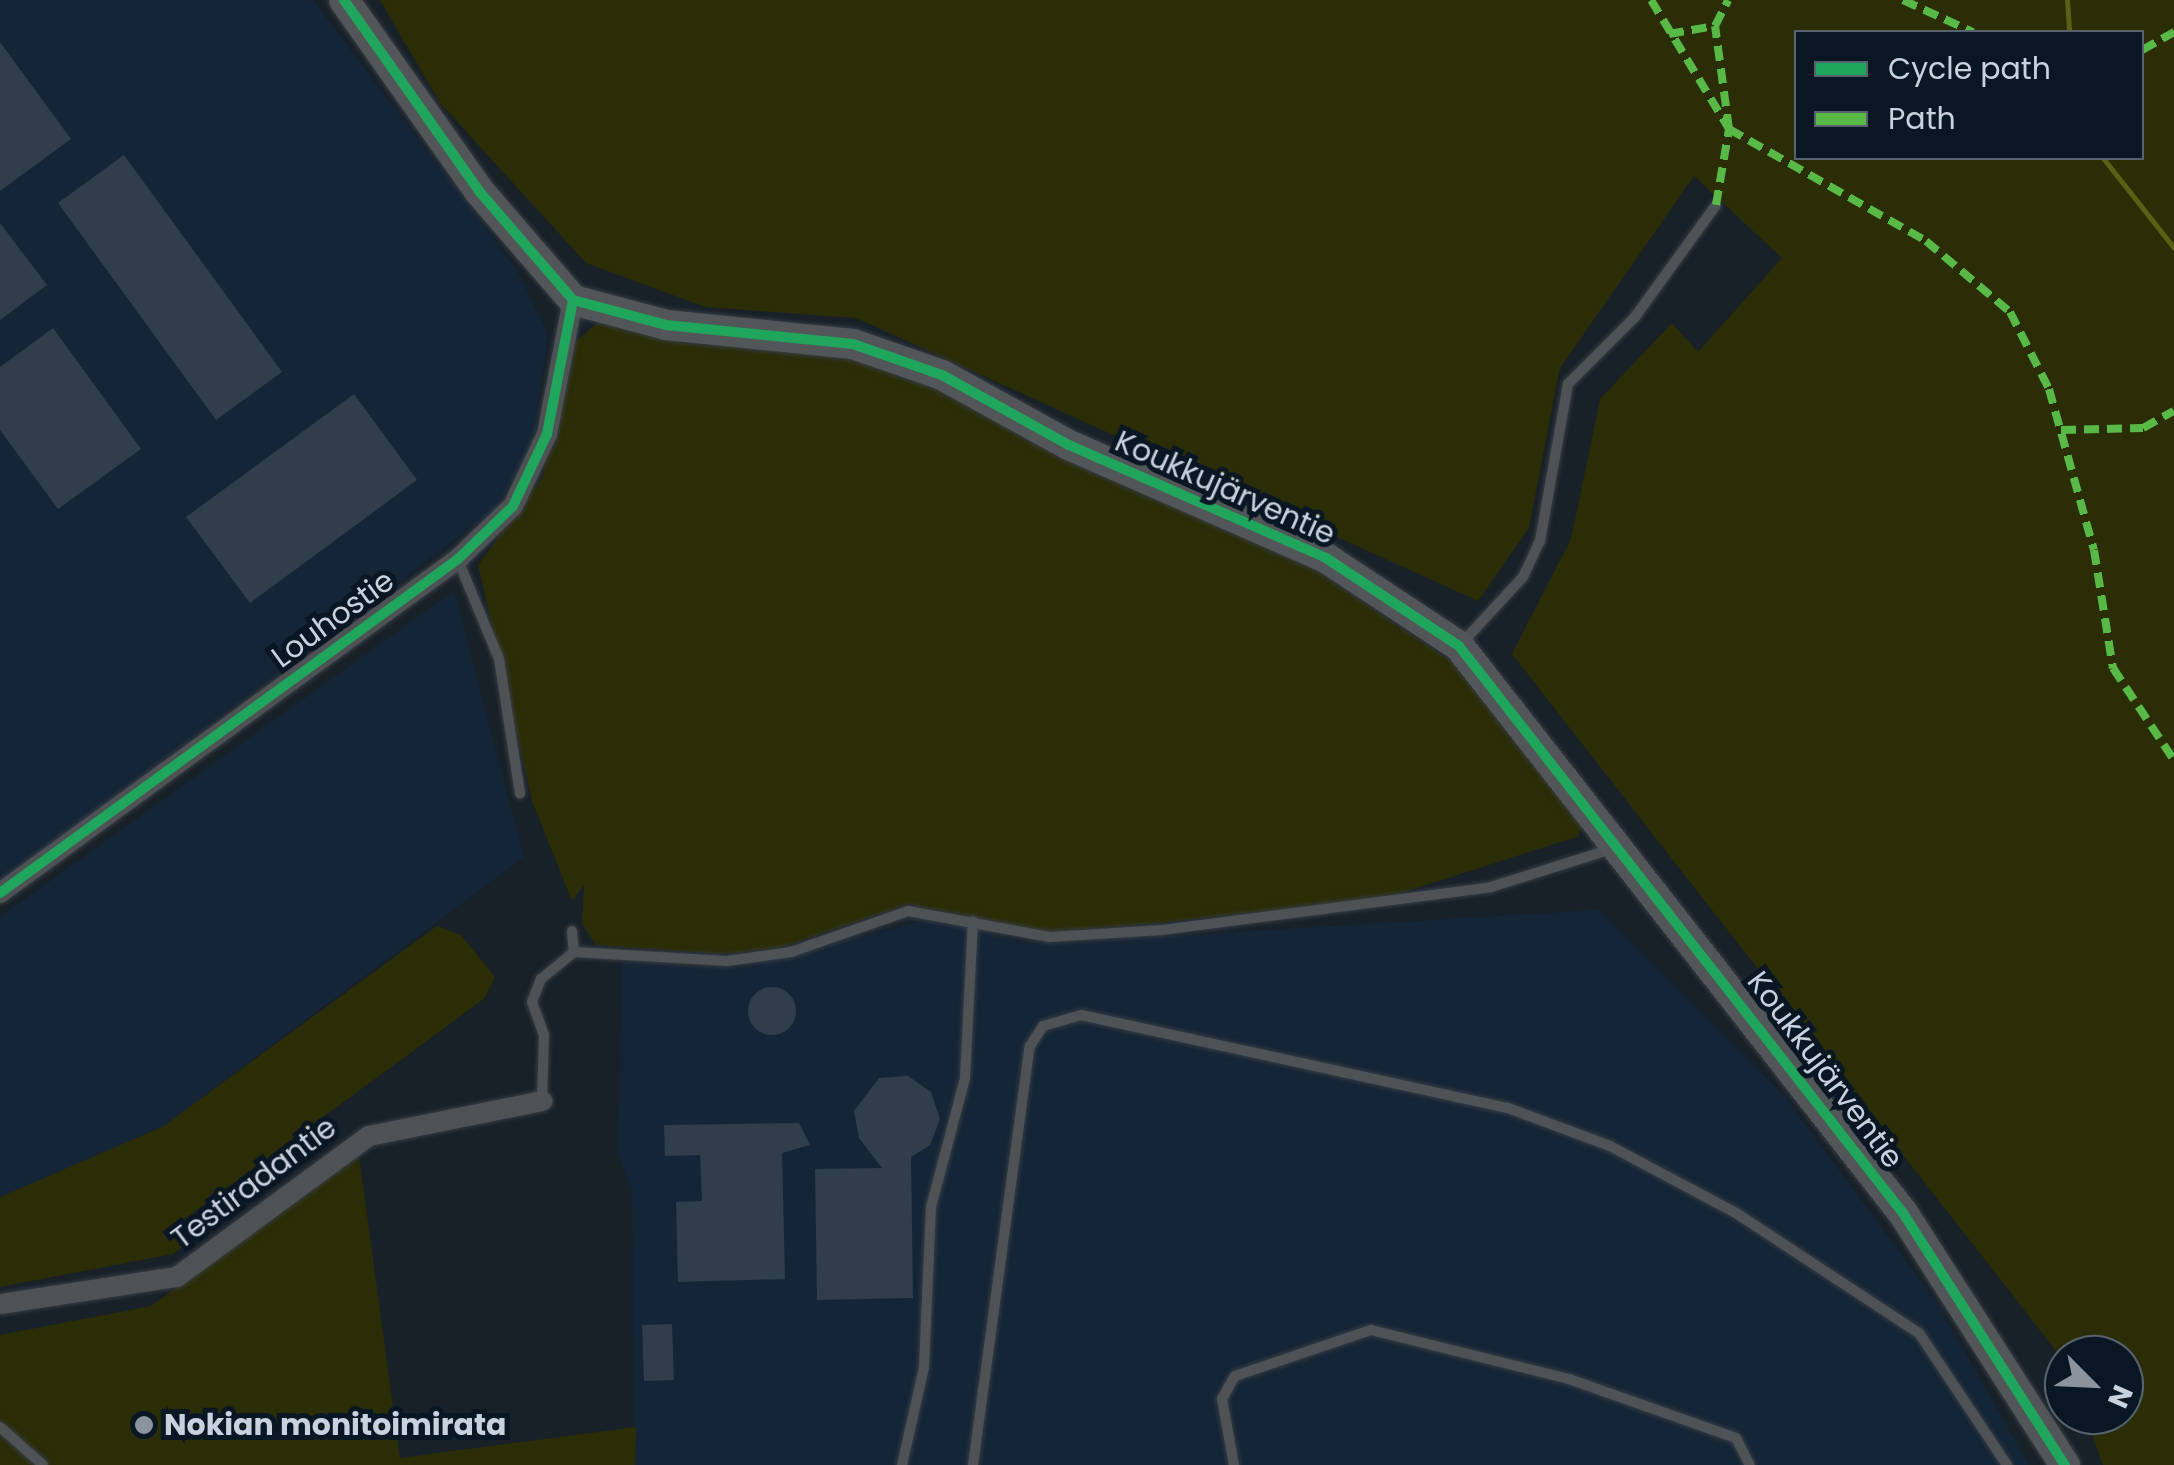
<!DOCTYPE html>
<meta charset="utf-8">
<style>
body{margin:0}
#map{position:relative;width:2174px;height:1465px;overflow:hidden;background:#182028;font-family:Poppins,sans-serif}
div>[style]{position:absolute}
.built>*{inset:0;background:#142537}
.green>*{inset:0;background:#2b2d06}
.stream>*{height:5px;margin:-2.5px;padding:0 2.5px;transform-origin:2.5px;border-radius:2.5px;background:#5b5f13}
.building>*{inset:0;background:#303e4b}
.round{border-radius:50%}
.roads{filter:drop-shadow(0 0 2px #363c43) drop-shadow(0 0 2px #363c43)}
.lane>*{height:10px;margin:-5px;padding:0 5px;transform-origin:5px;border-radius:5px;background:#4e5255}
.street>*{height:20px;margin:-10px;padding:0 10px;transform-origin:10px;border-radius:10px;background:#4e5255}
.secondary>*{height:30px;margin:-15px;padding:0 15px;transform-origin:15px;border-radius:15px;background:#525659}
.quiet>*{height:8px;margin-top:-4px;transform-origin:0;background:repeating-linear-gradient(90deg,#58b947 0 15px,transparent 0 23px)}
.cycleway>*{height:10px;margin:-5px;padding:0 5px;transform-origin:5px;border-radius:5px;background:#20a55d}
.dots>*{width:28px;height:28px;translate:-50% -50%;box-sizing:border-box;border:5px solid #091724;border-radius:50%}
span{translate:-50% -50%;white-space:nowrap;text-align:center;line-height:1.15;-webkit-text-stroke:10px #091724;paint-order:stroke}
.street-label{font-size:30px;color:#c9d2dc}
.poi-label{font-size:30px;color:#c9d2dc;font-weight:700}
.left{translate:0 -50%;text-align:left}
.legend{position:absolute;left:1794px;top:30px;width:350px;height:130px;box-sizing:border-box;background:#091724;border:2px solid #56626e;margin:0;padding:12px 18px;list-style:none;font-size:30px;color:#c9d2dc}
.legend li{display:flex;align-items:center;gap:20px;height:50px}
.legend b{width:50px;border:2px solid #56626e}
.north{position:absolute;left:2044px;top:1335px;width:100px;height:100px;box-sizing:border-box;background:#091724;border:2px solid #56626e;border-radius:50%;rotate:114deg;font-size:28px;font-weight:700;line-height:40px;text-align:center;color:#c9d2dc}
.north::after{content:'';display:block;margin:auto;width:35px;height:45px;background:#8b949d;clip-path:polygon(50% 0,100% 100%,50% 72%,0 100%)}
</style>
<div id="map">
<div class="built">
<i style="clip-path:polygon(0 0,313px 0,516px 268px,548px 334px,533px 444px,496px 509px,0 883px)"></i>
<i style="clip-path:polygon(454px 591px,524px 857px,162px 1127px,0 1197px,0 917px)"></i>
<i style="clip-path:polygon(1598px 910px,1786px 1098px,1937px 1303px,2029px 1465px,635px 1465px,632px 1191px,618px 1153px,622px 962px,740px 968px,941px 916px,1015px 941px,1053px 943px)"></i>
</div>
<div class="green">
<i style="clip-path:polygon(evenodd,380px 0,2174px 0,2174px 1465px,2103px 1465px,2085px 1415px,2124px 1415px,2124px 1355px,2064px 1361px,1512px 654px,1571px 539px,1600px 399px,1672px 323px,1698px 352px,1782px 258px,1694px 176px,1560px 368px,1529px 528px,1478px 601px,856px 318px,705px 307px,586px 263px,440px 103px,380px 0,1796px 32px,2142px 32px,2142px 158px,1796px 158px,1796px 32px)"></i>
<i style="clip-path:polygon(600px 321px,685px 343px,850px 356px,936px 387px,1311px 567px,1455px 664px,1582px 824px,1579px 836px,1389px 897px,1159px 923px,1046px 932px,908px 904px,782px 947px,724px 954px,596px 945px,582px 924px,584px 885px,572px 901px,532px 801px,478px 565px,542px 478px,576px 341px)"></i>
<i style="clip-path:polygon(437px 926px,461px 935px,495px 977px,485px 998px,175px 1226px,183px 1246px,173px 1254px,0 1287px,0 1197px,162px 1127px)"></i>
<i style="clip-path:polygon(359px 1156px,400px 1458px,636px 1427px,635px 1465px,0 1465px,0 1335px,151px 1306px)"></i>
</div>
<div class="stream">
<i style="left:2067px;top:0;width:32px;rotate:86deg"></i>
<i style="left:2103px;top:158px;width:115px;rotate:51.7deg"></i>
</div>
<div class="building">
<i style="clip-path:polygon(0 42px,71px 139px,0 191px)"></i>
<i style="clip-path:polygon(124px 155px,282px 372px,216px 420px,58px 203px)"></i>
<i style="clip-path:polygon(0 223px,47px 285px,0 320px)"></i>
<i style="clip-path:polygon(53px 328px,141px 449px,58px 509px,0 430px,0 367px)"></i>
<i style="clip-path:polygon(354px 394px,417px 480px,250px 603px,186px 517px)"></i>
<i class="round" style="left:748px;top:987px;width:48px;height:48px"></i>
<i style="clip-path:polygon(908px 1076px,931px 1092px,940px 1119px,930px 1145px,911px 1157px,913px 1298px,817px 1300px,815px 1169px,882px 1168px,859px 1138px,854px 1111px,879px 1078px)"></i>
<i style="clip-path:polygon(799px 1123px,810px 1145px,782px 1153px,785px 1279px,678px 1282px,676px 1202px,702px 1201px,700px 1155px,665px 1156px,664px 1125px)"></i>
<i style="clip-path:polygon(672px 1324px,674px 1380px,644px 1381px,642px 1325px)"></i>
</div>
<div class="roads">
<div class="lane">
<i style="left:458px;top:560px;width:107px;rotate:67.5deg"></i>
<i style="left:499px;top:659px;width:136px;rotate:81.1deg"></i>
<i style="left:1462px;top:643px;width:90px;rotate:-47.3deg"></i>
<i style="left:1523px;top:577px;width:40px;rotate:-65deg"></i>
<i style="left:1540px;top:541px;width:159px;rotate:-79.9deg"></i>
<i style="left:1568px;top:384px;width:95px;rotate:-45deg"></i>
<i style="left:1635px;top:317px;width:138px;rotate:-54.1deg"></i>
<i style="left:572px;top:931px;width:21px;rotate:85deg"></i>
<i style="left:542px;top:1101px;width:66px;rotate:-88.3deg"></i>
<i style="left:544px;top:1035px;width:35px;rotate:-110deg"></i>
<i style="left:532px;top:1002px;width:25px;rotate:-69deg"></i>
<i style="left:541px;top:979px;width:43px;rotate:-39.3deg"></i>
<i style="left:574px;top:952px;width:153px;rotate:3.4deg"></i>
<i style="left:727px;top:961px;width:65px;rotate:-8deg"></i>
<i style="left:791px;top:952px;width:124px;rotate:-19.3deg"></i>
<i style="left:908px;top:911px;width:144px;rotate:10.4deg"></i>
<i style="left:1050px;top:937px;width:112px;rotate:-3.6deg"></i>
<i style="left:1162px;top:930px;width:332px;rotate:-7.4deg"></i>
<i style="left:1491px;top:887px;width:130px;rotate:-17.5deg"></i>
<i style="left:0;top:1427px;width:57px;rotate:41.5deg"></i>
<i style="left:902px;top:1465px;width:100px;rotate:-77.3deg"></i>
<i style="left:924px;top:1367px;width:160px;rotate:-87.5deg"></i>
<i style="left:931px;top:1207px;width:133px;rotate:-75.2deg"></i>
<i style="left:965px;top:1078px;width:157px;rotate:-87.1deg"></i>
<i style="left:973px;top:1465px;width:423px;rotate:-82.3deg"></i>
<i style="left:1030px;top:1046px;width:24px;rotate:-57deg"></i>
<i style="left:1043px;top:1026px;width:40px;rotate:-16deg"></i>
<i style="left:1081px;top:1015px;width:437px;rotate:12.3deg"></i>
<i style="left:1508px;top:1108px;width:109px;rotate:20.4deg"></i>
<i style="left:1610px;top:1146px;width:143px;rotate:28deg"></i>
<i style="left:1736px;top:1213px;width:219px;rotate:33.3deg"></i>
<i style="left:1919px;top:1333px;width:159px;rotate:56.3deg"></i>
<i style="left:1234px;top:1465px;width:67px;rotate:-100.3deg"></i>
<i style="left:1222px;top:1399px;width:26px;rotate:-61deg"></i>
<i style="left:1235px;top:1376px;width:144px;rotate:-18.7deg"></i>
<i style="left:1371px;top:1330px;width:204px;rotate:13.9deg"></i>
<i style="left:1569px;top:1379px;width:177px;rotate:19.5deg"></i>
<i style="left:1736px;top:1438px;width:30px;rotate:63deg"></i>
</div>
<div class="street">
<i style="left:0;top:893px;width:567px;rotate:-36.1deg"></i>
<i style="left:458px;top:559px;width:76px;rotate:-43.9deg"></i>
<i style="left:513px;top:506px;width:80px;rotate:-64.7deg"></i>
<i style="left:547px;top:434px;width:136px;rotate:-79deg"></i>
<i style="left:0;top:1304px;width:179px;rotate:-8.7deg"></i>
<i style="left:177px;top:1277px;width:238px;rotate:-36.3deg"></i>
<i style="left:369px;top:1136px;width:177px;rotate:-11.4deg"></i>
</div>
<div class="secondary">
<i style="left:344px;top:0;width:234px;rotate:54.7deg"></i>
<i style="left:479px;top:191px;width:144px;rotate:49.2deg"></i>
<i style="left:573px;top:300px;width:96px;rotate:15deg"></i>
<i style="left:666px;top:325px;width:188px;rotate:5.8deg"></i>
<i style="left:853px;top:344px;width:94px;rotate:19.2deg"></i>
<i style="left:942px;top:375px;width:145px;rotate:28.9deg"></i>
<i style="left:1069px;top:445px;width:281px;rotate:23.7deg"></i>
<i style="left:1326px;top:558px;width:159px;rotate:33.5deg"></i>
<i style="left:1459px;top:646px;width:720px;rotate:51.94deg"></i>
<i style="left:1903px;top:1213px;width:300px;rotate:57.3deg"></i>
</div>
</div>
<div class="quiet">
<i style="left:1651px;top:0;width:151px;rotate:58.8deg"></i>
<i style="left:1729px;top:129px;width:227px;rotate:29.6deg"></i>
<i style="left:1926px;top:241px;width:110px;rotate:40.2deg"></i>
<i style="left:2010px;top:312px;width:86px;rotate:63.1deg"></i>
<i style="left:2049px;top:389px;width:167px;rotate:74.4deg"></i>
<i style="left:2094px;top:550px;width:120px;rotate:80.9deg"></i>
<i style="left:2113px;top:668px;width:110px;rotate:56.5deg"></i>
<i style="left:1903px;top:0;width:77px;rotate:24.6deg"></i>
<i style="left:1669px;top:34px;width:47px;rotate:-9.9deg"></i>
<i style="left:2142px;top:50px;width:37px;rotate:-29deg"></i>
<i style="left:1716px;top:205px;width:77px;rotate:-80.3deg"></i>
<i style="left:1729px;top:129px;width:104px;rotate:-97.7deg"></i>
<i style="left:1715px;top:26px;width:29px;rotate:-63deg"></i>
<i style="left:2061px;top:430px;width:82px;rotate:-1.4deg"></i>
<i style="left:2143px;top:428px;width:35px;rotate:-29deg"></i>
</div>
<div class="cycleway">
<i style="left:344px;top:0;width:234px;rotate:54.7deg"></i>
<i style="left:479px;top:191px;width:144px;rotate:49.2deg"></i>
<i style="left:573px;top:300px;width:96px;rotate:15deg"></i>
<i style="left:666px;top:325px;width:188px;rotate:5.8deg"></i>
<i style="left:853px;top:344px;width:94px;rotate:19.2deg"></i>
<i style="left:942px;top:375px;width:145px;rotate:28.9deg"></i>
<i style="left:1069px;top:445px;width:281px;rotate:23.7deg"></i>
<i style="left:1326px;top:558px;width:159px;rotate:33.5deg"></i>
<i style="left:1459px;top:646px;width:720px;rotate:51.94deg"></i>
<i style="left:1903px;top:1213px;width:300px;rotate:57.3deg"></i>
<i style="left:0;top:893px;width:567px;rotate:-36.1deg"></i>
<i style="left:458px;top:559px;width:76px;rotate:-43.9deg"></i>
<i style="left:513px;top:506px;width:80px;rotate:-64.7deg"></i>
<i style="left:547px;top:434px;width:136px;rotate:-79deg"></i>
</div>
<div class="dots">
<i style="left:144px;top:1425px;background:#8b949d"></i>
</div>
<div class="street-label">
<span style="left:1225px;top:488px;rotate:24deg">Koukkujärventie</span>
<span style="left:333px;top:619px;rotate:-36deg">Louhostie</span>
<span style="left:1825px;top:1070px;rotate:53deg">Koukkujärventie</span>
<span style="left:254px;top:1183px;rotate:-37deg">Testiradantie</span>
</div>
<div class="poi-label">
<span class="left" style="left:164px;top:1425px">Nokian monitoimirata</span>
</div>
<ul class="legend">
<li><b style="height:12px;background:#20a55d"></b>Cycle path</li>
<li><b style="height:12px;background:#58b947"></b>Path</li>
</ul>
<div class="north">N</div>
</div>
